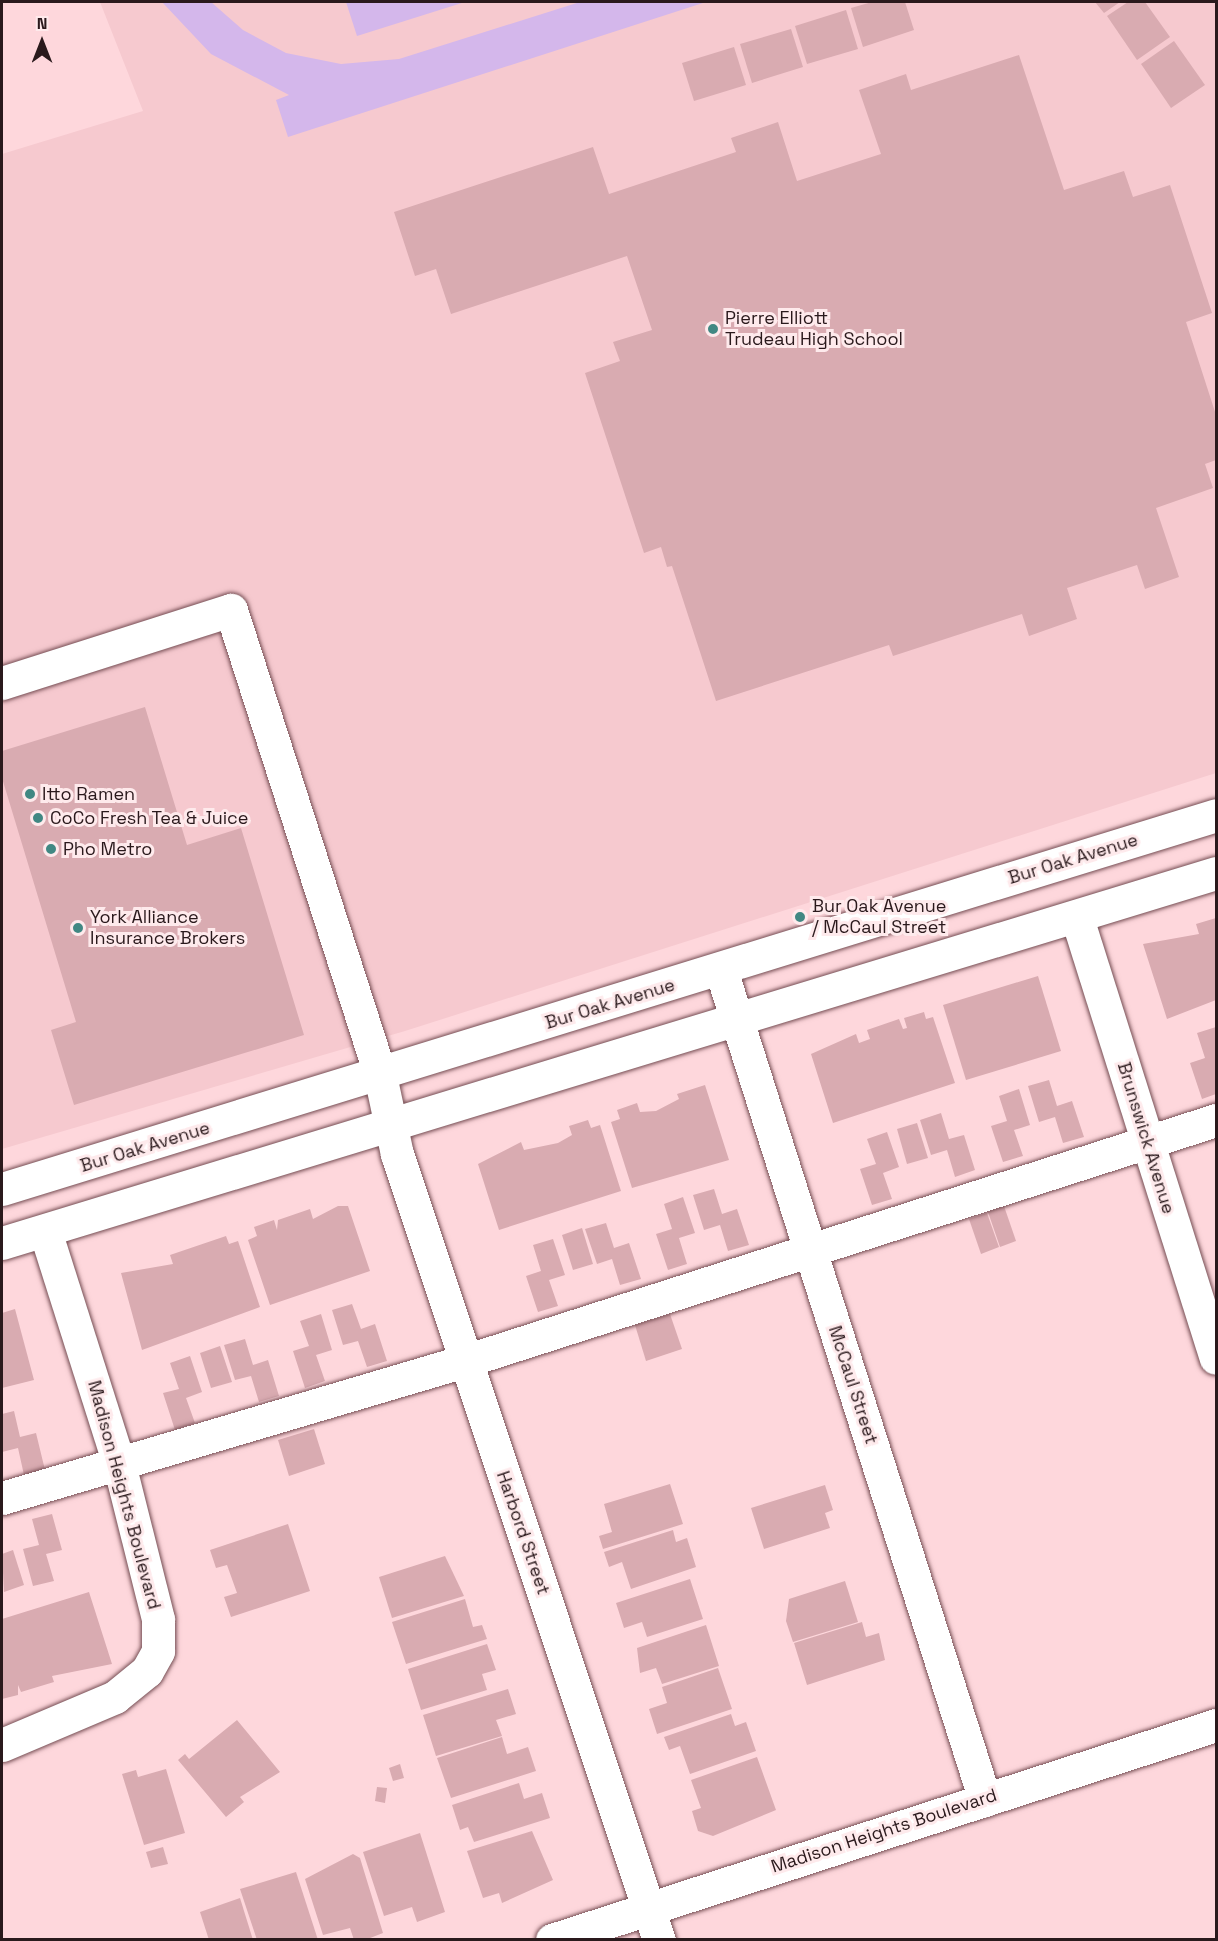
<!DOCTYPE html>
<style>
body{margin:0}
#map{position:relative;width:1218px;height:1941px;overflow:hidden;background:#fed7dc;font-family:"Space Grotesk",sans-serif}
div>[style]{position:absolute}
.built>*{inset:0;background:#f6c9cf}
.green>*{inset:0;background:#d4b7eb}
.building>*{inset:0;background:#d9abb1}
.roads{filter:drop-shadow(0 0 2px #754d53) drop-shadow(0 0 2px #754d53)}
.minor>*{height:33px;margin:-16.5px;padding:0 16.5px;transform-origin:16.5px;border-radius:16.5px;background:#fff}
.dots>*{width:16px;height:16px;translate:-50% -50%;box-sizing:border-box;border:3px solid #feeaec;border-radius:50%}
span{translate:-50% -50%;white-space:nowrap;text-align:center;line-height:1.15;-webkit-text-stroke:6px #feeaec;paint-order:stroke}
.poi-label{font-size:18px;color:#2a191c}
.left{translate:0 -50%;text-align:left}
.street-label{font-size:18px;color:#2a191c}
.frame{position:absolute;inset:0;border:3px solid #2a191c;pointer-events:none}
.north{position:absolute;left:12px;top:12px;width:60px;height:60px;-webkit-text-stroke:4px #feeaec;paint-order:stroke;rotate:0deg;font-size:16px;font-weight:700;line-height:24px;text-align:center;color:#2a191c}
.north::after{content:'';display:block;margin:auto;width:21px;height:27px;background:#2a191c;clip-path:polygon(50% 0,100% 100%,50% 72%,0 100%)}
</style>
<div id="map">
<div class="built">
<i style="clip-path:polygon(100px 2px,1216px 2px,1216px 773px,405px 1031px,2px 1149px,2px 154px,143px 111px)"></i>
</div>
<div class="green">
<i style="clip-path:polygon(162px 2px,211px 2px,243px 30px,286px 53px,341px 64px,399px 59px,580px 2px,706px 2px,288px 137px,276px 100px,289px 95px,211px 54px)"></i>
<i style="clip-path:polygon(346px 2px,465px 2px,357px 36px)"></i>
</div>
<div class="building">
<i style="clip-path:polygon(872px 2px,905px 2px,914px 30px,863px 47px,851px 8px)"></i>
<i style="clip-path:polygon(1095px 2px,1120px 2px,1104px 13px)"></i>
<i style="clip-path:polygon(1128px 2px,1145px 2px,1170px 37px,1137px 60px,1107px 16px)"></i>
<i style="clip-path:polygon(846px 10px,858px 49px,807px 64px,795px 26px)"></i>
<i style="clip-path:polygon(791px 29px,803px 67px,752px 83px,740px 44px)"></i>
<i style="clip-path:polygon(1174px 41px,1205px 85px,1171px 108px,1141px 64px)"></i>
<i style="clip-path:polygon(734px 47px,746px 85px,694px 101px,682px 63px)"></i>
<i style="clip-path:polygon(1019px 55px,1064px 190px,1124px 171px,1133px 197px,1170px 185px,1212px 313px,1186px 322px,1216px 415px,1216px 460px,1205px 464px,1213px 488px,1156px 508px,1179px 577px,1145px 589px,1137px 565px,1067px 588px,1077px 619px,1029px 636px,1022px 614px,893px 656px,889px 645px,716px 701px,672px 566px,667px 567px,661px 547px,644px 553px,585px 373px,620px 361px,613px 342px,652px 330px,627px 256px,451px 314px,436px 269px,415px 276px,394px 212px,593px 147px,609px 194px,736px 152px,731px 138px,778px 122px,797px 181px,881px 154px,859px 90px,906px 74px,911px 90px)"></i>
<i style="clip-path:polygon(145px 707px,187px 845px,241px 828px,304px 1035px,74px 1105px,51px 1030px,76px 1022px,2px 778px,2px 751px)"></i>
<i style="clip-path:polygon(1216px 918px,1216px 1000px,1167px 1019px,1143px 944px,1199px 934px,1196px 924px)"></i>
<i style="clip-path:polygon(1038px 976px,1061px 1051px,966px 1080px,943px 1005px)"></i>
<i style="clip-path:polygon(924px 1012px,926px 1019px,933px 1017px,955px 1083px,833px 1123px,811px 1054px,856px 1034px,859px 1043px,870px 1039px,867px 1030px,899px 1019px,903px 1029px,907px 1028px,904px 1018px)"></i>
<i style="clip-path:polygon(1216px 1027px,1216px 1094px,1202px 1099px,1190px 1063px,1205px 1058px,1197px 1033px)"></i>
<i style="clip-path:polygon(1049px 1080px,1057px 1106px,1072px 1101px,1084px 1137px,1063px 1143px,1055px 1117px,1039px 1122px,1028px 1086px)"></i>
<i style="clip-path:polygon(705px 1085px,729px 1160px,632px 1188px,611px 1122px,620px 1119px,617px 1110px,637px 1103px,640px 1112px,656px 1111px,679px 1099px,677px 1094px)"></i>
<i style="clip-path:polygon(1019px 1089px,1030px 1125px,1014px 1130px,1023px 1156px,1003px 1162px,991px 1126px,1007px 1121px,999px 1096px)"></i>
<i style="clip-path:polygon(941px 1113px,949px 1139px,964px 1135px,975px 1170px,955px 1177px,947px 1150px,931px 1155px,920px 1120px)"></i>
<i style="clip-path:polygon(588px 1120px,591px 1128px,600px 1125px,621px 1191px,499px 1230px,478px 1164px,521px 1142px,524px 1150px,558px 1143px,572px 1135px,569px 1126px)"></i>
<i style="clip-path:polygon(917px 1123px,928px 1158px,907px 1164px,897px 1129px)"></i>
<i style="clip-path:polygon(887px 1132px,899px 1167px,883px 1173px,892px 1199px,872px 1205px,860px 1169px,876px 1164px,867px 1139px)"></i>
<i style="clip-path:polygon(714px 1189px,722px 1214px,737px 1209px,749px 1245px,728px 1251px,720px 1225px,704px 1230px,693px 1195px)"></i>
<i style="clip-path:polygon(683px 1197px,695px 1233px,679px 1238px,687px 1264px,668px 1270px,656px 1234px,672px 1229px,664px 1204px)"></i>
<i style="clip-path:polygon(338px 1206px,348px 1206px,370px 1271px,270px 1305px,248px 1240px,257px 1236px,254px 1227px,274px 1220px,277px 1230px,278px 1220px,310px 1209px,313px 1219px)"></i>
<i style="clip-path:polygon(1004px 1206px,1016px 1241px,1000px 1247px,988px 1212px)"></i>
<i style="clip-path:polygon(987px 1213px,999px 1247px,981px 1254px,969px 1219px)"></i>
<i style="clip-path:polygon(606px 1223px,614px 1248px,629px 1243px,641px 1279px,620px 1285px,612px 1259px,597px 1264px,585px 1229px)"></i>
<i style="clip-path:polygon(582px 1228px,593px 1264px,573px 1270px,562px 1235px)"></i>
<i style="clip-path:polygon(226px 1236px,229px 1244px,238px 1241px,260px 1307px,142px 1350px,121px 1273px,173px 1264px,170px 1255px)"></i>
<i style="clip-path:polygon(553px 1239px,565px 1275px,549px 1280px,558px 1306px,538px 1312px,526px 1276px,541px 1271px,533px 1245px)"></i>
<i style="clip-path:polygon(352px 1304px,361px 1329px,375px 1324px,387px 1361px,367px 1367px,358px 1341px,343px 1345px,332px 1310px)"></i>
<i style="clip-path:polygon(15px 1309px,34px 1380px,2px 1388px,2px 1313px)"></i>
<i style="clip-path:polygon(321px 1314px,332px 1350px,316px 1355px,325px 1381px,305px 1388px,293px 1351px,309px 1346px,300px 1321px)"></i>
<i style="clip-path:polygon(670px 1314px,682px 1349px,646px 1361px,635px 1325px)"></i>
<i style="clip-path:polygon(245px 1339px,253px 1365px,268px 1360px,279px 1396px,259px 1402px,251px 1376px,235px 1380px,224px 1345px)"></i>
<i style="clip-path:polygon(220px 1346px,232px 1382px,211px 1388px,200px 1353px)"></i>
<i style="clip-path:polygon(190px 1356px,202px 1392px,186px 1398px,195px 1423px,175px 1430px,163px 1393px,179px 1389px,170px 1363px)"></i>
<i style="clip-path:polygon(14px 1411px,20px 1437px,36px 1433px,45px 1470px,24px 1475px,18px 1448px,2px 1452px,2px 1414px)"></i>
<i style="clip-path:polygon(314px 1429px,325px 1464px,289px 1476px,278px 1440px)"></i>
<i style="clip-path:polygon(670px 1484px,683px 1524px,603px 1549px,599px 1536px,612px 1532px,604px 1504px)"></i>
<i style="clip-path:polygon(825px 1485px,833px 1510px,825px 1513px,830px 1528px,764px 1549px,751px 1508px)"></i>
<i style="clip-path:polygon(52px 1514px,62px 1550px,46px 1554px,54px 1581px,33px 1586px,23px 1549px,39px 1545px,32px 1519px)"></i>
<i style="clip-path:polygon(288px 1524px,310px 1591px,231px 1617px,224px 1597px,237px 1593px,227px 1565px,216px 1568px,210px 1550px)"></i>
<i style="clip-path:polygon(673px 1530px,676px 1542px,687px 1538px,696px 1567px,631px 1589px,622px 1562px,609px 1567px,604px 1552px)"></i>
<i style="clip-path:polygon(13px 1550px,24px 1585px,4px 1592px,2px 1554px)"></i>
<i style="clip-path:polygon(445px 1556px,464px 1596px,392px 1618px,379px 1577px)"></i>
<i style="clip-path:polygon(690px 1579px,703px 1619px,647px 1637px,642px 1622px,624px 1628px,616px 1603px)"></i>
<i style="clip-path:polygon(845px 1581px,858px 1622px,793px 1642px,786px 1621px,789px 1599px)"></i>
<i style="clip-path:polygon(89px 1592px,112px 1664px,52px 1676px,54px 1682px,21px 1692px,18px 1685px,18px 1695px,2px 1699px,2px 1619px)"></i>
<i style="clip-path:polygon(465px 1599px,473px 1627px,482px 1625px,487px 1639px,406px 1664px,392px 1622px)"></i>
<i style="clip-path:polygon(862px 1622px,866px 1637px,879px 1633px,885px 1660px,807px 1685px,794px 1643px)"></i>
<i style="clip-path:polygon(706px 1625px,719px 1666px,662px 1684px,656px 1668px,640px 1673px,637px 1648px)"></i>
<i style="clip-path:polygon(487px 1644px,496px 1670px,482px 1674px,487px 1690px,421px 1710px,408px 1669px)"></i>
<i style="clip-path:polygon(718px 1668px,732px 1709px,657px 1734px,649px 1709px,667px 1703px,662px 1687px)"></i>
<i style="clip-path:polygon(508px 1689px,516px 1714px,496px 1720px,502px 1736px,436px 1756px,423px 1715px)"></i>
<i style="clip-path:polygon(731px 1714px,735px 1726px,746px 1722px,756px 1751px,690px 1774px,680px 1746px,669px 1750px,664px 1737px)"></i>
<i style="clip-path:polygon(237px 1720px,280px 1772px,240px 1797px,244px 1802px,226px 1817px,178px 1760px,185px 1754px,189px 1759px)"></i>
<i style="clip-path:polygon(502px 1737px,507px 1754px,528px 1747px,536px 1771px,451px 1798px,437px 1758px)"></i>
<i style="clip-path:polygon(757px 1757px,776px 1810px,713px 1836px,698px 1831px,692px 1811px,701px 1808px,691px 1780px)"></i>
<i style="clip-path:polygon(400px 1764px,404px 1778px,393px 1781px,389px 1768px)"></i>
<i style="clip-path:polygon(166px 1769px,185px 1833px,144px 1845px,122px 1774px,136px 1770px,138px 1777px)"></i>
<i style="clip-path:polygon(519px 1783px,524px 1799px,542px 1793px,550px 1818px,474px 1842px,468px 1827px,460px 1830px,452px 1805px)"></i>
<i style="clip-path:polygon(377px 1787px,387px 1788px,385px 1803px,375px 1801px)"></i>
<i style="clip-path:polygon(532px 1831px,553px 1880px,502px 1903px,499px 1893px,483px 1898px,467px 1851px)"></i>
<i style="clip-path:polygon(420px 1833px,445px 1912px,417px 1922px,412px 1907px,384px 1916px,363px 1852px)"></i>
<i style="clip-path:polygon(163px 1847px,168px 1864px,151px 1868px,146px 1852px)"></i>
<i style="clip-path:polygon(353px 1854px,360px 1858px,383px 1933px,365px 1940px,354px 1940px,350px 1928px,323px 1935px,305px 1879px)"></i>
<i style="clip-path:polygon(296px 1872px,318px 1940px,257px 1940px,240px 1889px)"></i>
<i style="clip-path:polygon(240px 1898px,253px 1940px,209px 1940px,200px 1912px)"></i>
</div>
<div class="roads">
<div class="minor">
<i style="left:2px;top:683px;width:240px;rotate:-17.7deg"></i>
<i style="left:231px;top:610px;width:488px;rotate:72.2deg"></i>
<i style="left:380px;top:1075px;width:81px;rotate:77.9deg"></i>
<i style="left:397px;top:1154px;width:829px;rotate:71.57deg"></i>
<i style="left:1077px;top:918px;width:461px;rotate:72.5deg"></i>
<i style="left:721px;top:970px;width:871px;rotate:72.36deg"></i>
<i style="left:2px;top:1189px;width:1270px;rotate:-17.12deg"></i>
<i style="left:2px;top:1243px;width:1269px;rotate:-16.95deg"></i>
<i style="left:2px;top:1498px;width:483px;rotate:-16.5deg"></i>
<i style="left:465px;top:1361px;width:789px;rotate:-17.79deg"></i>
<i style="left:2px;top:1745px;width:123px;rotate:-23deg"></i>
<i style="left:115px;top:1697px;width:41px;rotate:-39.1deg"></i>
<i style="left:147px;top:1671px;width:23px;rotate:-61deg"></i>
<i style="left:158px;top:1651px;width:32px;rotate:-90deg"></i>
<i style="left:158px;top:1619px;width:160px;rotate:-104.1deg"></i>
<i style="left:119px;top:1464px;width:244px;rotate:-107.6deg"></i>
<i style="left:552px;top:1940px;width:698px;rotate:-17.94deg"></i>
</div>
</div>
<div class="dots">
<i style="left:713px;top:329px;background:#418883"></i>
<i style="left:30px;top:794px;background:#418883"></i>
<i style="left:38px;top:818px;background:#418883"></i>
<i style="left:51px;top:849px;background:#418883"></i>
<i style="left:800px;top:917px;background:#418883"></i>
<i style="left:78px;top:928px;background:#418883"></i>
</div>
<div class="poi-label">
<span class="left" style="left:725px;top:329px">Pierre Elliott<br>Trudeau High School</span>
<span class="left" style="left:42px;top:794px">Itto Ramen</span>
<span class="left" style="left:50px;top:818px">CoCo Fresh Tea &amp; Juice</span>
<span class="left" style="left:63px;top:849px">Pho Metro</span>
<span class="left" style="left:812px;top:917px">Bur Oak Avenue<br>/ McCaul Street</span>
<span class="left" style="left:90px;top:928px">York Alliance<br>Insurance Brokers</span>
</div>
<div class="street-label">
<span style="left:1073px;top:859px;rotate:-17deg">Bur Oak Avenue</span>
<span style="left:610px;top:1004px;rotate:-17deg">Bur Oak Avenue</span>
<span style="left:1146px;top:1138px;rotate:73deg">Brunswick Avenue</span>
<span style="left:145px;top:1147px;rotate:-17deg">Bur Oak Avenue</span>
<span style="left:853px;top:1385px;rotate:72deg">McCaul Street</span>
<span style="left:124px;top:1495px;rotate:75deg">Madison Heights Boulevard</span>
<span style="left:523px;top:1533px;rotate:71deg">Harbord Street</span>
<span style="left:884px;top:1831px;rotate:-18deg">Madison Heights Boulevard</span>
</div>
<div class="frame"></div>
<div class="north">N</div>
</div>
